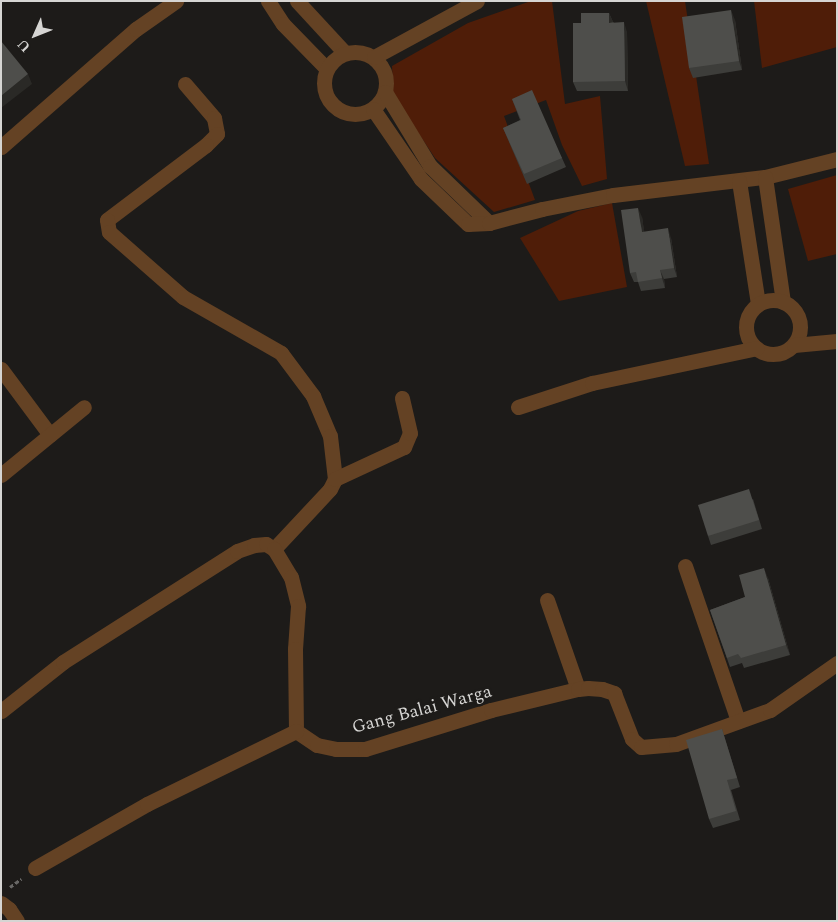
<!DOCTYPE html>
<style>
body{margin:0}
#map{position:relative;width:838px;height:922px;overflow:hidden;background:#1d1b19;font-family:Spectral,serif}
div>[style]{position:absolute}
.green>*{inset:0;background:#4f1d08}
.path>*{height:3px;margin-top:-1.5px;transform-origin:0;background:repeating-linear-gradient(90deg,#686765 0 4px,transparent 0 6.5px)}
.minor>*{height:15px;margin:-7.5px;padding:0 7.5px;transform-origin:7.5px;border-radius:7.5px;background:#644224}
.minor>.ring{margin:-7.5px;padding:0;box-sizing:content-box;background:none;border:15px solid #644224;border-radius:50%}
.wall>*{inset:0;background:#3d3d3a}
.shaded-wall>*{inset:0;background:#2a2926}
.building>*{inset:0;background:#4e4e4b}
span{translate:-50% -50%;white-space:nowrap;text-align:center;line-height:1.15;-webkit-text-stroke:5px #1d1b19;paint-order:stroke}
.street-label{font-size:18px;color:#d6d5d3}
.frame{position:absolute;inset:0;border:2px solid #d6d5d3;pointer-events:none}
.north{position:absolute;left:10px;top:10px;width:50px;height:50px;-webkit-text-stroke:4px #1d1b19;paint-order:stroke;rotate:226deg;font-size:14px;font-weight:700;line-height:20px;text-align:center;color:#d6d5d3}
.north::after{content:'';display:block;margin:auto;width:18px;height:22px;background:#d6d5d3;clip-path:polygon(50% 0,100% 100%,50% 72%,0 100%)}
</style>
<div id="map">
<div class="green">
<i style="clip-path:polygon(531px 1px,552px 1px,565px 104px,600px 96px,607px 179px,582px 186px,562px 145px,546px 100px,504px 116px,535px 200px,494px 212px,435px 158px,393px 95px,392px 66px,468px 23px)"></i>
<i style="clip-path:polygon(646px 1px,685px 1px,709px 164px,685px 166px)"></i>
<i style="clip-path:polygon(754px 1px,837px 1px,837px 47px,762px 68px)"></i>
<i style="clip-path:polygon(837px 175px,837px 254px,808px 261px,788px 189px)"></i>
<i style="clip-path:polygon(612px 203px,627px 287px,559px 301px,520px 238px,578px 211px)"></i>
</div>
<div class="path">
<i style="left:10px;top:887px;width:14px;rotate:-36deg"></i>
</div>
<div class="minor">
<i style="left:268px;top:1px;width:27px;rotate:57deg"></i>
<i style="left:283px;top:24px;width:62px;rotate:45.7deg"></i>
<i style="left:297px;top:1px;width:69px;rotate:47.3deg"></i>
<i class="ring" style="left:324px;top:52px;width:47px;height:47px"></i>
<i style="left:374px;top:57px;width:117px;rotate:-28.5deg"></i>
<i style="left:185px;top:84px;width:45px;rotate:49.5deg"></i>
<i style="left:214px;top:118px;width:16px;rotate:79deg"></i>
<i style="left:217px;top:134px;width:16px;rotate:135deg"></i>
<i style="left:206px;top:145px;width:124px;rotate:142.9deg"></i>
<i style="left:107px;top:220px;width:12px;rotate:81deg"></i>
<i style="left:109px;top:232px;width:98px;rotate:41.3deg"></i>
<i style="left:183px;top:297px;width:113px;rotate:29.7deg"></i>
<i style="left:281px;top:353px;width:54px;rotate:53.3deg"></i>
<i style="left:313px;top:396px;width:43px;rotate:67deg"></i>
<i style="left:330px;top:436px;width:43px;rotate:83.4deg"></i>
<i style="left:335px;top:479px;width:11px;rotate:117deg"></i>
<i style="left:330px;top:489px;width:82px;rotate:133deg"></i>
<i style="left:385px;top:92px;width:87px;rotate:58.7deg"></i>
<i style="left:430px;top:166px;width:82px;rotate:44deg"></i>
<i style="left:373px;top:109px;width:85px;rotate:55.6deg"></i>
<i style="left:421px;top:179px;width:65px;rotate:43.8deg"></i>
<i style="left:468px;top:224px;width:21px;rotate:-3deg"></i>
<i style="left:489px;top:223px;width:55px;rotate:-14.8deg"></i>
<i style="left:542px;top:209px;width:72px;rotate:-11.2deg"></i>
<i style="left:613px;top:195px;width:153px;rotate:-6.8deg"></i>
<i style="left:765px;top:177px;width:74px;rotate:-14deg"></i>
<i style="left:1px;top:147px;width:179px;rotate:-41.2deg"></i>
<i style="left:136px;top:29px;width:49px;rotate:-35deg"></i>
<i style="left:765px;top:177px;width:126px;rotate:81.8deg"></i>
<i style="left:739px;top:181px;width:124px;rotate:81.2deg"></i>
<i class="ring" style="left:746px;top:300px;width:39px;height:39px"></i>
<i style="left:794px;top:345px;width:43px;rotate:-5.3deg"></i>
<i style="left:1px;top:369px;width:82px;rotate:53.4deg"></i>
<i style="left:518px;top:407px;width:78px;rotate:-18deg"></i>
<i style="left:592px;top:383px;width:168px;rotate:-12deg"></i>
<i style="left:1px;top:475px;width:107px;rotate:-39.3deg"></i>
<i style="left:335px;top:479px;width:76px;rotate:-24.9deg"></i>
<i style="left:404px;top:447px;width:15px;rotate:-67deg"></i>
<i style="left:410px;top:433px;width:36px;rotate:-103deg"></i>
<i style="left:685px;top:566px;width:164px;rotate:71.1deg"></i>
<i style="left:547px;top:600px;width:94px;rotate:70.8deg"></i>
<i style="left:1px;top:711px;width:79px;rotate:-38.3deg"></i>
<i style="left:63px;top:662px;width:206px;rotate:-32.5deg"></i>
<i style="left:237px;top:551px;width:18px;rotate:-19deg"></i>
<i style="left:254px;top:545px;width:12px;rotate:-5deg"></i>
<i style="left:266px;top:544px;width:9px;rotate:32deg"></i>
<i style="left:274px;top:549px;width:33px;rotate:59deg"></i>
<i style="left:291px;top:577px;width:30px;rotate:76deg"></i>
<i style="left:298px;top:606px;width:43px;rotate:94deg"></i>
<i style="left:295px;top:649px;width:82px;rotate:89.3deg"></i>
<i style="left:296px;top:731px;width:25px;rotate:34deg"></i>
<i style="left:317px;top:745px;width:19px;rotate:12deg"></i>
<i style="left:336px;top:749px;width:29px"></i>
<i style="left:365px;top:749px;width:132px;rotate:-17.2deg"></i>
<i style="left:491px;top:710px;width:89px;rotate:-13.6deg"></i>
<i style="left:578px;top:689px;width:10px;rotate:-6deg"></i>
<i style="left:588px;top:688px;width:14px;rotate:4deg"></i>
<i style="left:602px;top:689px;width:13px;rotate:18deg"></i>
<i style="left:614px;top:693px;width:49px;rotate:68.6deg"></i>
<i style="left:632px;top:739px;width:12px;rotate:42deg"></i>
<i style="left:641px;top:747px;width:35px;rotate:-5deg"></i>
<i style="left:676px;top:744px;width:100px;rotate:-19.9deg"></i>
<i style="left:770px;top:710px;width:82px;rotate:-35deg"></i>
<i style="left:35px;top:868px;width:129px;rotate:-29.7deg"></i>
<i style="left:147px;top:804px;width:166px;rotate:-26.1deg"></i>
<i style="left:1px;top:903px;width:10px;rotate:37deg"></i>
<i style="left:9px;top:909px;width:14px;rotate:56deg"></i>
</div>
<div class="wall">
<i style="clip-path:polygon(609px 13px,613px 22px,627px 32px,628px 91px,577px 91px,573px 82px)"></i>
<i style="clip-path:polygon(735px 20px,742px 70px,693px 78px,689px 68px)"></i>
<i style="clip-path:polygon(512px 99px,562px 158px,566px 167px,527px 184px,503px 128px,520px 120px)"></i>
<i style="clip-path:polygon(642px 217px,644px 232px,671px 238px,677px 277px,664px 279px,665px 288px,641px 291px,638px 282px,634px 282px,630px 273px)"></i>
<i style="clip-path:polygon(753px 499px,762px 529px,711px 545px,708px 536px)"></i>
<i style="clip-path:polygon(768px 578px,790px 655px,744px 668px,742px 663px,730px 667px,710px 610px,745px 597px)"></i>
<i style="clip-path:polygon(722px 729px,740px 787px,731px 790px,740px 820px,713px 828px,709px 819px)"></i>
</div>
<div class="shaded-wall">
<i style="clip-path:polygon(731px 10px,735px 20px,742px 70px,739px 61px)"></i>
<i style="clip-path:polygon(609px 13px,613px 22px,609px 23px)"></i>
<i style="clip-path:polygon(624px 22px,627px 32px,628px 91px,625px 81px)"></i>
<i style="clip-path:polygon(28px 74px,32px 84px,1px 108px,1px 96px)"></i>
<i style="clip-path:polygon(638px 208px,642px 217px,646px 242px,642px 232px)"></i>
<i style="clip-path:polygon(668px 228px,671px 238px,677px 277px,674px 268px)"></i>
<i style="clip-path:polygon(660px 270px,664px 279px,665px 288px,662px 278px)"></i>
<i style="clip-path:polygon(764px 568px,768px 578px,790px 655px,786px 645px)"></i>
</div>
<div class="building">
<i style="clip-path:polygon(731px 10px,739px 61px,689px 68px,682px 17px)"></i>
<i style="clip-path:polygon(581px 13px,609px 13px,609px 23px,624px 22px,625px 81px,573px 82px,573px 23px,581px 23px)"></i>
<i style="clip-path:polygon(1px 41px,28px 74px,1px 96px)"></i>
<i style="clip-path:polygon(532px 90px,562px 158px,524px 174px,503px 128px,521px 120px,512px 99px)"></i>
<i style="clip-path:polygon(638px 208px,642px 232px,668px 228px,674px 268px,660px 270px,662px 278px,638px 282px,636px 272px,630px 273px,621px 210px)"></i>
<i style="clip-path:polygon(749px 489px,759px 520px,708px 536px,698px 505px)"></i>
<i style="clip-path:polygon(764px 568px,786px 645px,741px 658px,738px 654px,727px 658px,710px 610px,745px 597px,739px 575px)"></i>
<i style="clip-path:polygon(722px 729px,737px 778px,727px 780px,736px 811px,709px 819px,686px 740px)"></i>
</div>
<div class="street-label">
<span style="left:422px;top:710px;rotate:-15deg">Gang Balai Warga</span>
</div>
<div class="frame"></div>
<div class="north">U</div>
</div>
